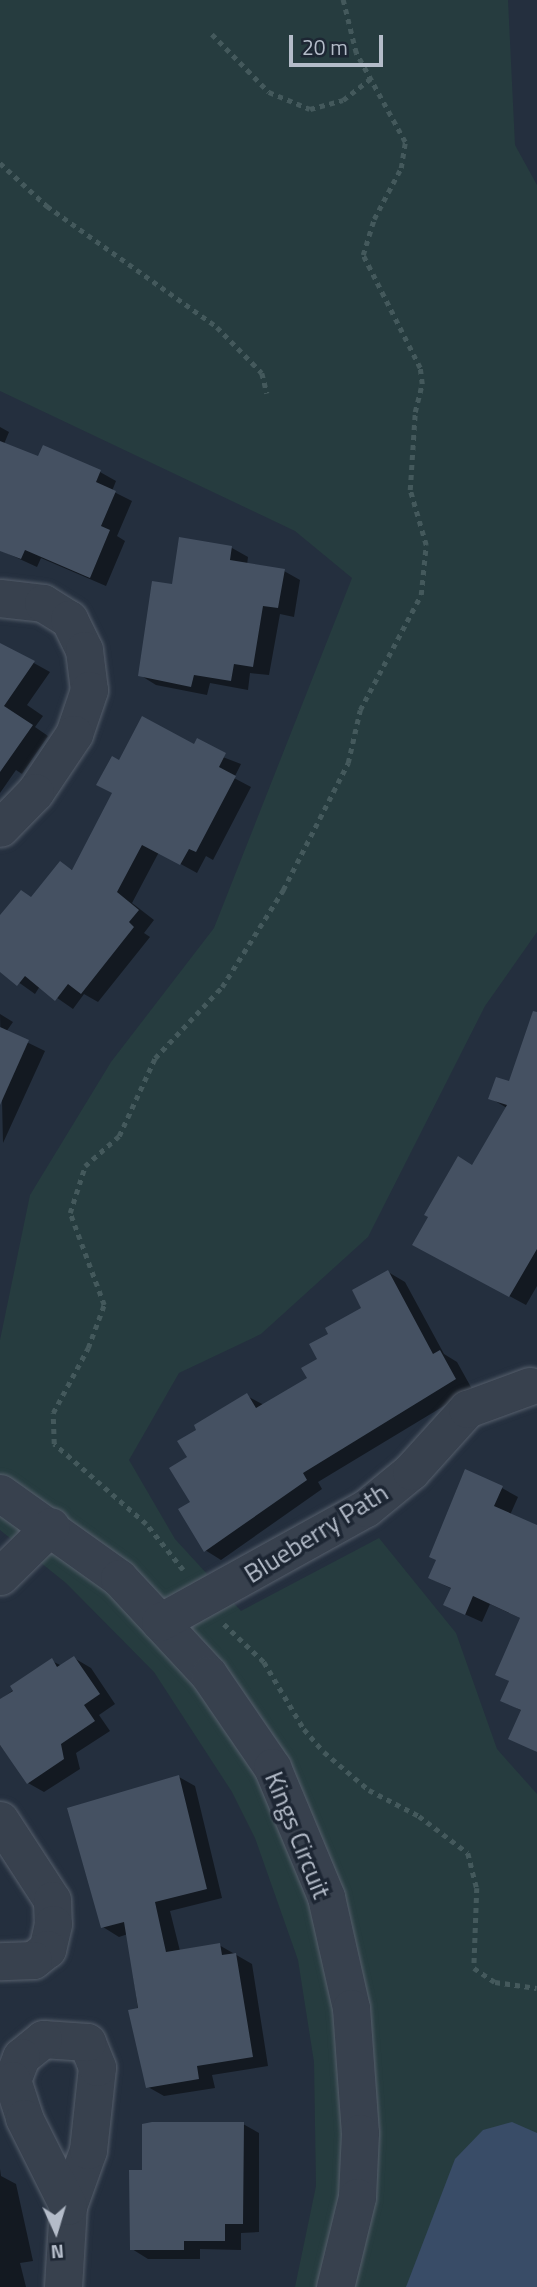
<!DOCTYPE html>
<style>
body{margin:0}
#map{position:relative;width:537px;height:2287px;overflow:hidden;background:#242f3e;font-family:"Titillium Web",sans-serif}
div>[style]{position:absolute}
.green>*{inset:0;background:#263c3f}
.water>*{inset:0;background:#394c67}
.shadow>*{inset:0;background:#0007}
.building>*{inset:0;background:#455162}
.path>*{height:4.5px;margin-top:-2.25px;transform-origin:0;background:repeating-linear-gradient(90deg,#44595c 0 5px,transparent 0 10px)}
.roads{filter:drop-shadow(0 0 2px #565f6c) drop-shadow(0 0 2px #565f6c)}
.minor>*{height:37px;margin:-18.5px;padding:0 18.5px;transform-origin:18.5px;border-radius:18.5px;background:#38414e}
span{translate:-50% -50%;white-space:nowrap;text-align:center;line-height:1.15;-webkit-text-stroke:7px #1d2633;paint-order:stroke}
.street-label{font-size:26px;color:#b4bcc9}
.north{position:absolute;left:21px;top:2196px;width:70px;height:70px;-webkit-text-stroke:5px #1d2633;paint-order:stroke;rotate:176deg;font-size:19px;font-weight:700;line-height:28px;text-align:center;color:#b4bcc9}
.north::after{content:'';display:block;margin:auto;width:24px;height:32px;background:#b4bcc9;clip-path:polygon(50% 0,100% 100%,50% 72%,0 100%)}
.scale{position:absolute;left:289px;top:35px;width:94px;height:32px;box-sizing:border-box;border:4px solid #b4bcc9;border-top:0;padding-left:9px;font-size:21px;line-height:24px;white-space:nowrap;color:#b4bcc9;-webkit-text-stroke:5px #1d2633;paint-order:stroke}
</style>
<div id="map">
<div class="green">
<i style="clip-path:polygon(0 0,508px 0,515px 145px,537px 185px,537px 932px,485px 1006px,368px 1237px,261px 1334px,179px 1373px,129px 1460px,175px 1539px,241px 1611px,379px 1538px,456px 1633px,497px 1749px,537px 1794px,537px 2287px,295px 2287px,316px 2186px,314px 2062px,298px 1960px,255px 1838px,232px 1792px,154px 1672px,66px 1583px,0 1530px,0 1340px,30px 1195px,111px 1062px,214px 928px,352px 578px,295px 531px,0 391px)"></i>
</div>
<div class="water">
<i style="clip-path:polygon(512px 2122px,537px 2133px,537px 2287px,406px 2287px,455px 2159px,483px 2130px)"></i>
</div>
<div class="shadow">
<i style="clip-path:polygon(0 427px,9px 432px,4px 444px,39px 458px,100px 472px,116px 481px,112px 491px,132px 501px,117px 536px,125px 541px,106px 586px,41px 558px,37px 567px,0 550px)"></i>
<i style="clip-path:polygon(232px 548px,248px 557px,247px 565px,284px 571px,300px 580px,294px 617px,280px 614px,269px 675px,250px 673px,248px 690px,210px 683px,207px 695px,156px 685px,140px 675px,173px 586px)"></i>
<i style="clip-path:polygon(5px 647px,50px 672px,27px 705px,43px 716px,35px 727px,48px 736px,22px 774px,16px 770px,0 793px,0 655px)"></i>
<i style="clip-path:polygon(194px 746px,241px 764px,234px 778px,251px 787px,213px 860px,206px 856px,197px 873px,159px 852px,132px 903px,154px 920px,144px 933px,150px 937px,98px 1002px,84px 994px,73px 1009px,40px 986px,35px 994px,0 969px,0 921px,32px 898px,61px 863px,74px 871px,114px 793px,120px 762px)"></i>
<i style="clip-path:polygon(0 1014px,13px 1022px,6px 1032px,45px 1051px,3px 1143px)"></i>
<i style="clip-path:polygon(537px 1020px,537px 1286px,526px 1305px,431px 1254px,507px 1108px,490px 1098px,510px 1083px)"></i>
<i style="clip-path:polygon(388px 1272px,405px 1282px,444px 1354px,457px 1362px,472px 1389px,318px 1482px,322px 1489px,221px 1560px,205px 1550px,192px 1503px,189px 1458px,247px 1396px,264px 1405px,309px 1379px,331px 1335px,364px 1309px)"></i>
<i style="clip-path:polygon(502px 1488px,518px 1497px,510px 1515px,537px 1527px,537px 1752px,511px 1738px,522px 1711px,503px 1700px,511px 1682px,498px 1674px,522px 1619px,490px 1604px,482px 1622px,462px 1613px,452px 1589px,430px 1578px)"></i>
<i style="clip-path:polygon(74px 1658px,91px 1668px,115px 1704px,99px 1715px,110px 1731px,76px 1753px,80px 1769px,44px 1792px,28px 1783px,0 1745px,0 1700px,52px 1661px,62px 1666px)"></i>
<i style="clip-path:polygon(179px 1777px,195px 1786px,222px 1898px,170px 1911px,180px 1951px,219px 1945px,252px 1964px,268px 2066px,212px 2075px,215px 2088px,164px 2096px,148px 2087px,128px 1934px,119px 1937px,103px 1927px)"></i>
<i style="clip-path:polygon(243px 2124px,259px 2133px,259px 2232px,241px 2233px,241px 2250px,200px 2249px,200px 2259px,148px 2259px,132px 2249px,144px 2172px)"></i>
<i style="clip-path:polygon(0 2169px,1px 2176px,16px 2184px,33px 2261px,20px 2263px,26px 2287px,0 2287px)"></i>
</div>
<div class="building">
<i style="clip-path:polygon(0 441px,38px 456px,43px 445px,101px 470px,96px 482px,116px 491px,101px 526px,110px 530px,90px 578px,25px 550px,21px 559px,0 551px)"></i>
<i style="clip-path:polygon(179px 537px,232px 546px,230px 560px,285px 569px,278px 608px,263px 606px,253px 667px,234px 664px,231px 681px,194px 675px,191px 687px,138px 676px,152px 581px,172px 584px)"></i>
<i style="clip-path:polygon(0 643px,35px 661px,4px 706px,33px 725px,0 772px)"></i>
<i style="clip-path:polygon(142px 716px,194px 744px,197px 738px,226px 753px,219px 767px,236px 776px,196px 852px,189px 849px,180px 865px,142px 845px,117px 892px,139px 910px,129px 922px,134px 927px,81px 994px,68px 984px,55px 1001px,25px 976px,17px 986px,0 972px,0 915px,21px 890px,31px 897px,60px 861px,72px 870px,112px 793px,96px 785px,112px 756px,119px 760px)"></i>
<i style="clip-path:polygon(533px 1011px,537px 1012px,537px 1249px,509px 1297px,412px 1245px,428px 1217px,424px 1215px,458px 1156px,472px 1165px,507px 1105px,488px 1099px,496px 1077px,509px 1081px)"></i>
<i style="clip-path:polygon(0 1027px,29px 1040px,0 1105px)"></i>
<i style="clip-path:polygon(388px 1270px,433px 1354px,440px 1350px,456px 1379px,303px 1473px,307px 1480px,204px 1552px,178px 1509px,190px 1502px,169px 1468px,187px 1457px,177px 1441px,196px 1430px,194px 1425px,247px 1393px,256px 1408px,307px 1378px,301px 1368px,317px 1359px,309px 1344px,328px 1334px,325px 1328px,361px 1308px,352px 1290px)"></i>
<i style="clip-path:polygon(465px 1469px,503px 1486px,494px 1506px,537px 1525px,537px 1752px,508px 1739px,521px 1710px,500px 1701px,509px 1681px,495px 1675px,520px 1618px,473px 1596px,465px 1615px,443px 1605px,451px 1588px,428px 1578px,436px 1560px,429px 1557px)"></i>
<i style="clip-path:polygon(74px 1656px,100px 1694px,84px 1705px,95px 1721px,61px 1744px,64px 1759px,27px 1784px,0 1745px,0 1699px,13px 1691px,10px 1686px,52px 1658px,57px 1667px)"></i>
<i style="clip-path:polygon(179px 1775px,207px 1889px,155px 1902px,166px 1952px,220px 1943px,222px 1955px,236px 1953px,253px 2057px,197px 2066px,199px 2079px,146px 2088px,128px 2010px,138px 2008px,124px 1922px,101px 1928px,67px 1808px)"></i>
<i style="clip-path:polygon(152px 2122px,244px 2122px,243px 2224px,225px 2224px,225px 2241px,184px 2241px,184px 2250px,130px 2250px,129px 2170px,142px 2170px,142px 2124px)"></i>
</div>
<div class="path">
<i style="left:212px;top:34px;width:81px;rotate:45.5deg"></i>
<i style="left:269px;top:92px;width:44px;rotate:22.5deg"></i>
<i style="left:310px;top:109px;width:34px;rotate:-15deg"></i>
<i style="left:343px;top:100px;width:37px;rotate:-38deg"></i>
<i style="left:0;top:163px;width:64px;rotate:42.5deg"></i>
<i style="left:47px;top:206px;width:209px;rotate:35.4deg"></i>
<i style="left:217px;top:327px;width:64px;rotate:45.6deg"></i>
<i style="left:262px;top:373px;width:21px;rotate:76deg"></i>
<i style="left:183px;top:1570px;width:59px;rotate:-128.8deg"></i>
<i style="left:146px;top:1524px;width:122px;rotate:-139deg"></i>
<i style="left:54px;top:1444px;width:31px;rotate:-92deg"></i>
<i style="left:53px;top:1413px;width:74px;rotate:-61.7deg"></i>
<i style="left:88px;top:1348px;width:46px;rotate:-69.6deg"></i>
<i style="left:104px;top:1305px;width:98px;rotate:-110.3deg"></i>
<i style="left:70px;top:1213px;width:49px;rotate:-72.3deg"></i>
<i style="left:85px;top:1166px;width:45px;rotate:-41.4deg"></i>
<i style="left:119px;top:1136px;width:86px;rotate:-65.2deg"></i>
<i style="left:155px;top:1058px;width:98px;rotate:-46.7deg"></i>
<i style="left:222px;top:987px;width:115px;rotate:-57.8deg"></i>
<i style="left:283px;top:890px;width:143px;rotate:-62.9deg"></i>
<i style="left:348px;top:763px;width:54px;rotate:-77.2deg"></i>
<i style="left:360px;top:710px;width:130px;rotate:-62.1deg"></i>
<i style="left:421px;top:595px;width:50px;rotate:-84.3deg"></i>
<i style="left:426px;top:545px;width:57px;rotate:-106.2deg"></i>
<i style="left:410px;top:490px;width:78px;rotate:-86.3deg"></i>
<i style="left:415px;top:412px;width:29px;rotate:-76deg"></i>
<i style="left:422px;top:384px;width:16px;rotate:-97deg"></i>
<i style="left:420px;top:368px;width:127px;rotate:-116.8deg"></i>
<i style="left:363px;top:255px;width:38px;rotate:-73deg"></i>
<i style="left:374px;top:219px;width:58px;rotate:-62.1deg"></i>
<i style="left:401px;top:168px;width:26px;rotate:-81deg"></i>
<i style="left:405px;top:142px;width:102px;rotate:-118.8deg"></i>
<i style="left:356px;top:53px;width:55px;rotate:-103.8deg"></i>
<i style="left:224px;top:1624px;width:55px;rotate:43.5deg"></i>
<i style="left:264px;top:1662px;width:78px;rotate:59.2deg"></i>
<i style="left:304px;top:1729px;width:30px;rotate:49deg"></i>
<i style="left:324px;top:1752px;width:59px;rotate:40.2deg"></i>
<i style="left:369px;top:1790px;width:56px;rotate:27.5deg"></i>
<i style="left:419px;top:1816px;width:61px;rotate:37.1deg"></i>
<i style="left:468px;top:1853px;width:36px;rotate:76deg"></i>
<i style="left:477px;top:1888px;width:80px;rotate:92.1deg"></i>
<i style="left:474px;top:1968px;width:25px;rotate:34deg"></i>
<i style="left:495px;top:1982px;width:42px;rotate:8.1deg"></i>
</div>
<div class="roads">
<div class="minor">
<i style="left:0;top:598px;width:43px;rotate:6.6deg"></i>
<i style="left:43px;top:603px;width:31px;rotate:32deg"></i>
<i style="left:69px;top:619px;width:34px;rotate:64deg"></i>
<i style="left:84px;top:650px;width:40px;rotate:82.9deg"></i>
<i style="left:89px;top:690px;width:46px;rotate:108.8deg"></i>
<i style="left:74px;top:734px;width:70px;rotate:123.9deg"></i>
<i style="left:35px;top:792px;width:50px;rotate:134.2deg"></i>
<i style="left:0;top:1493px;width:146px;rotate:35.5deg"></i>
<i style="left:119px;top:1578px;width:132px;rotate:47.1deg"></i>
<i style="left:209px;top:1675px;width:112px;rotate:55.6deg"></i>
<i style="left:272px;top:1767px;width:141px;rotate:67.4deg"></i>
<i style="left:326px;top:1897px;width:114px;rotate:77.3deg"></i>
<i style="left:351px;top:2008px;width:125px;rotate:85.9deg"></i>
<i style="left:360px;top:2133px;width:64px;rotate:92.7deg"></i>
<i style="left:357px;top:2197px;width:93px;rotate:103.7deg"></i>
<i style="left:0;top:1576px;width:71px;rotate:-44.4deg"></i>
<i style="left:160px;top:1622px;width:235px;rotate:-29deg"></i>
<i style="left:366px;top:1508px;width:58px;rotate:-39.4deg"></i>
<i style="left:411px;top:1471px;width:84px;rotate:-47.9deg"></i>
<i style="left:467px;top:1409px;width:67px;rotate:-20.1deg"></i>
<i style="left:0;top:1820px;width:95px;rotate:57deg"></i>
<i style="left:52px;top:1900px;width:24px;rotate:88deg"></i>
<i style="left:53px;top:1924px;width:26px;rotate:103deg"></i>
<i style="left:47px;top:1949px;width:18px;rotate:142deg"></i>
<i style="left:33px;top:1960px;width:33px;rotate:178deg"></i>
<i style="left:63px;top:2287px;width:81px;rotate:-86.5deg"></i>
<i style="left:68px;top:2206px;width:59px;rotate:-70.3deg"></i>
<i style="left:88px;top:2150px;width:83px;rotate:-83.8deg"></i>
<i style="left:97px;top:2067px;width:27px;rotate:-112deg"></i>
<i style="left:87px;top:2042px;width:44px;rotate:-176.1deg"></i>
<i style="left:43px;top:2039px;width:28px;rotate:141deg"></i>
<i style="left:21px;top:2057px;width:25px;rotate:111deg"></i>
<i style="left:12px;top:2080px;width:40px;rotate:72deg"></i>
<i style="left:24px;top:2118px;width:98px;rotate:63.4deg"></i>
</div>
</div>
<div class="street-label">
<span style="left:316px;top:1533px;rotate:-32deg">Blueberry Path</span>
<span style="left:298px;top:1835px;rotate:68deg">Kings Circuit</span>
</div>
<div class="north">N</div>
<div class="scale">20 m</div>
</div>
